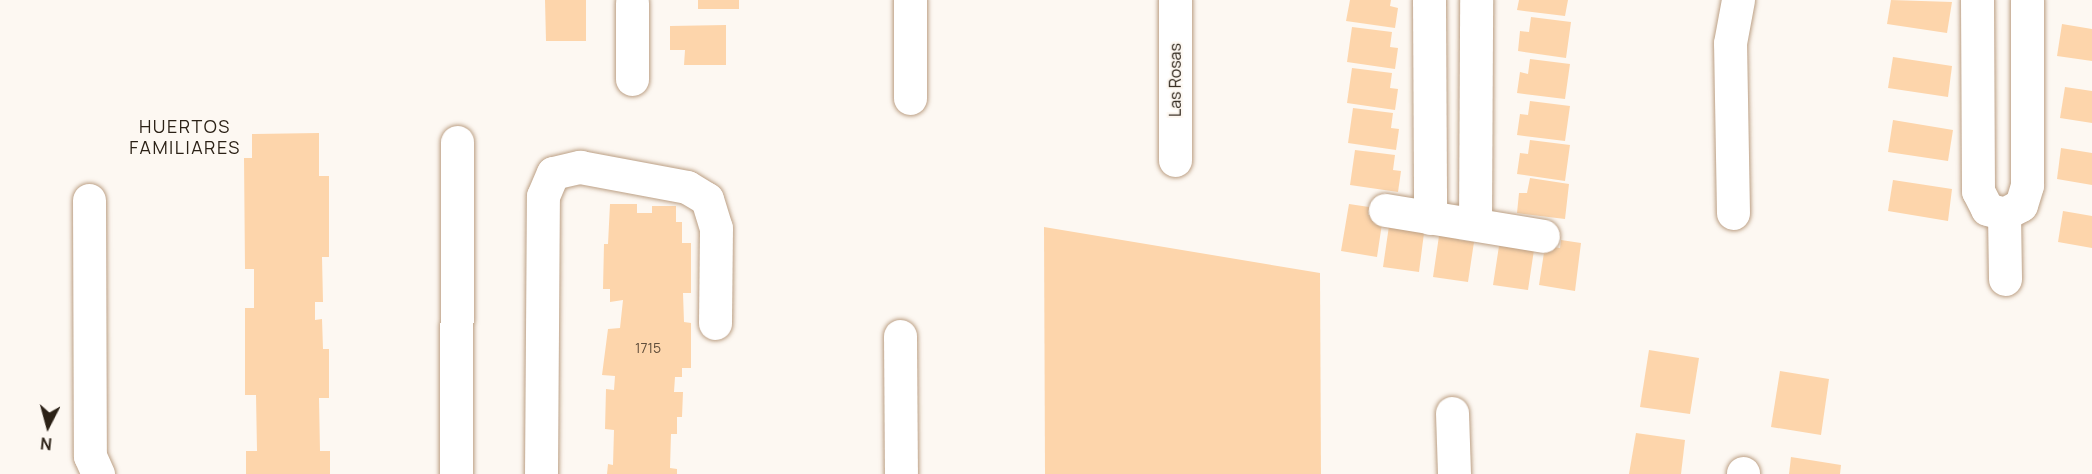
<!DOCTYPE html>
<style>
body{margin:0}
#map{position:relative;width:2092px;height:474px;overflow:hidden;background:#fdf8f2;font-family:Manrope,sans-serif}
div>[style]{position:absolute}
.building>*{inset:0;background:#fdd5ab}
.roads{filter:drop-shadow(0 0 2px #bb9f84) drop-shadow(0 0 2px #bb9f84)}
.minor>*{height:33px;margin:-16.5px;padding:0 16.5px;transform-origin:16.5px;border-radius:16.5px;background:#fff}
span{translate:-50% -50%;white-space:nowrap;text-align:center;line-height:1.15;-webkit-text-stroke:4.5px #fdf8f2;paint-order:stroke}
.number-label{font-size:14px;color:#604e3b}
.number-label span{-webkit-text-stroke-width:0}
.street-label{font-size:16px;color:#2b2116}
.neighbourhood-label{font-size:18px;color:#2b2116;letter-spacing:1.5px}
.north{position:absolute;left:18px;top:396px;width:60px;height:60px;-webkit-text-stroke:4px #fdf8f2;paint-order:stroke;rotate:186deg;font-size:16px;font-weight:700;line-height:24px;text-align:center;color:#2b2116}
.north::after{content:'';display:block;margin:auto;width:21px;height:27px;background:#2b2116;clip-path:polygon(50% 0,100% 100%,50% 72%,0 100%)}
</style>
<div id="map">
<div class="building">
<i style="clip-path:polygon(545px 0,586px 0,586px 41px,546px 41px)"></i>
<i style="clip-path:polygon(698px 0,739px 0,739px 9px,698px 9px)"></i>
<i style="clip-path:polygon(1350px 0,1391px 0,1390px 6px,1398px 8px,1395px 28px,1346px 21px)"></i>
<i style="clip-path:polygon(1519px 0,1568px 0,1565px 16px,1517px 10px)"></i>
<i style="clip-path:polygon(1891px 0,1952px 2px,1947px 33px,1887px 24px)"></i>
<i style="clip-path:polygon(1531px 17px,1571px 22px,1566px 58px,1518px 51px,1520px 31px,1529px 32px)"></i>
<i style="clip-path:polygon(2062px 24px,2092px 29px,2092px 61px,2057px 56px)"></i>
<i style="clip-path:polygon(726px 25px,726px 65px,684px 65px,685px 50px,670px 50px,670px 26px)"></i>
<i style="clip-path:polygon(1352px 27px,1392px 32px,1390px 47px,1398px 48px,1395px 69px,1347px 62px)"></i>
<i style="clip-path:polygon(1893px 57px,1952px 66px,1948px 97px,1888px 88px)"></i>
<i style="clip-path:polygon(1530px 59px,1570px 64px,1565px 99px,1517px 93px,1520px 72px,1528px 74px)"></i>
<i style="clip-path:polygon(1352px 68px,1392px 73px,1390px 88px,1398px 89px,1395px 110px,1347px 103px)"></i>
<i style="clip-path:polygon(2065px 87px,2092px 91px,2092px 123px,2060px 118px)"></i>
<i style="clip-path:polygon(1530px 101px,1570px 106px,1565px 141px,1517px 135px,1520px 114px,1528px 115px)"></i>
<i style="clip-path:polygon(1353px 108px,1393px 113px,1391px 128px,1399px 129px,1396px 150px,1348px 143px)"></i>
<i style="clip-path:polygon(1893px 120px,1953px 130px,1948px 161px,1888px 152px)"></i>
<i style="clip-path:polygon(319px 133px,319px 176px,329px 176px,329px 257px,322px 257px,323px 302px,315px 302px,315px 320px,322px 319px,323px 349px,329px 349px,329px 398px,319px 398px,320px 451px,330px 451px,330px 474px,246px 474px,246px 451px,257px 451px,256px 395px,245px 395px,245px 308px,254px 308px,254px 269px,245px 269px,244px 158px,252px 158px,252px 134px)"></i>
<i style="clip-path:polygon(1530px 140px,1570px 145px,1565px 181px,1517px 174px,1520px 153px,1528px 154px)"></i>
<i style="clip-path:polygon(2061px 148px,2092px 153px,2092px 185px,2057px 179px)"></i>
<i style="clip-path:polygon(1355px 150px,1395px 155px,1393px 170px,1401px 171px,1398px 192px,1350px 185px)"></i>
<i style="clip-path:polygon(1530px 178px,1569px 184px,1565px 219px,1517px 213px,1519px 193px,1527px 193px)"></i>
<i style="clip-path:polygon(1893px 180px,1952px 189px,1948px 221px,1888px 211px)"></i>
<i style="clip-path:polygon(610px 204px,637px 204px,637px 213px,652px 213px,652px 206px,676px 206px,676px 222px,682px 222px,682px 243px,691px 243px,691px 293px,683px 293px,684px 322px,691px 323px,691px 368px,682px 368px,682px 377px,675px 377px,674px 392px,683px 392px,682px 417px,677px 417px,677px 434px,671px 434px,670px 468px,677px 469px,677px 474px,607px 474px,608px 464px,613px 465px,614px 430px,605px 429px,606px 389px,614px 390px,615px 376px,602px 375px,608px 329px,620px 328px,623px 300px,610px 302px,610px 289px,603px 289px,604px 244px,608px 244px)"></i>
<i style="clip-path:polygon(1349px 204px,1369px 207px,1368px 215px,1383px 217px,1377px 257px,1341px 251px)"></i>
<i style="clip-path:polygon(2063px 211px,2092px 216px,2092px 248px,2058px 242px)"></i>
<i style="clip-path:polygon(1390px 219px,1424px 233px,1419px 272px,1383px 267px)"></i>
<i style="clip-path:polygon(1044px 227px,1320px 273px,1321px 474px,1045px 474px)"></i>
<i style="clip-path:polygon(1440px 229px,1460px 232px,1459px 240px,1474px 242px,1468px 282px,1433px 277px)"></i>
<i style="clip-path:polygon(1561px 240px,1581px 243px,1575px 291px,1539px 285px,1545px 246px,1560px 248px)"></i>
<i style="clip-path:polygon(1535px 243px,1528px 290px,1493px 285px,1499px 246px,1514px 248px)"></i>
<i style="clip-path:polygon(1649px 350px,1699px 358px,1690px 414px,1640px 407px)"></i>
<i style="clip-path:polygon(1780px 371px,1829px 379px,1821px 435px,1771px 427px)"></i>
<i style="clip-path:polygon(1636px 433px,1685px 440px,1681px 474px,1629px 474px)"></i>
<i style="clip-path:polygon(1791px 457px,1841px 465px,1840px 474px,1789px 474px)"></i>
</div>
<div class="roads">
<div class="minor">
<i style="left:1429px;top:0;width:218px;rotate:89.7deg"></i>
<i style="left:1977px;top:0;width:191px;rotate:89.7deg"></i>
<i style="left:1978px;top:191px;width:20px;rotate:63deg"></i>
<i style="left:1987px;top:209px;width:18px;rotate:16deg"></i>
<i style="left:2004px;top:214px;width:19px;rotate:-28deg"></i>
<i style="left:2021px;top:205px;width:21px;rotate:-73deg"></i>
<i style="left:2027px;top:185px;width:185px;rotate:-90deg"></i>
<i style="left:632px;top:3px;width:76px;rotate:90deg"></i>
<i style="left:910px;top:98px;width:98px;rotate:-90deg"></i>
<i style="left:1175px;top:160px;width:160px;rotate:-90deg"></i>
<i style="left:89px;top:200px;width:256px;rotate:89.8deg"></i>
<i style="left:90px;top:456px;width:20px;rotate:66deg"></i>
<i style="left:1385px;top:210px;width:160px;rotate:9.3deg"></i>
<i style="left:1733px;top:213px;width:170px;rotate:-91deg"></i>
<i style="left:1730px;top:43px;width:44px;rotate:-79.5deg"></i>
<i style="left:2004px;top:214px;width:65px;rotate:89.1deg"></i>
<i style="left:1475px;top:224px;width:224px;rotate:-89.7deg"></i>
<i style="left:900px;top:336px;width:138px;rotate:89.6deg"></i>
<i style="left:1452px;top:413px;width:61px;rotate:88.1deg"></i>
<i style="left:456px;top:474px;width:332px;rotate:-89.8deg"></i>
<i style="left:541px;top:474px;width:278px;rotate:-89.6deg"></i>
<i style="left:543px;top:196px;width:25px;rotate:-67deg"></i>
<i style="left:553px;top:173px;width:28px;rotate:-13deg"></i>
<i style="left:580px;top:167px;width:109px;rotate:10.6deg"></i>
<i style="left:687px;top:187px;width:23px;rotate:31deg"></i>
<i style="left:707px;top:199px;width:30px;rotate:73deg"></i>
<i style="left:716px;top:228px;width:95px;rotate:90.6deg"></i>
<i style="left:1743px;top:474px;width:1px;rotate:-90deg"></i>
</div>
</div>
<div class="number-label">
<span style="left:648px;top:348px">1715</span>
</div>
<div class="street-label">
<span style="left:1175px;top:80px;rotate:-90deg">Las Rosas</span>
</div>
<div class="neighbourhood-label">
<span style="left:185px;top:137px">HUERTOS<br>FAMILIARES</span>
</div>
<div class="north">N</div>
</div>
